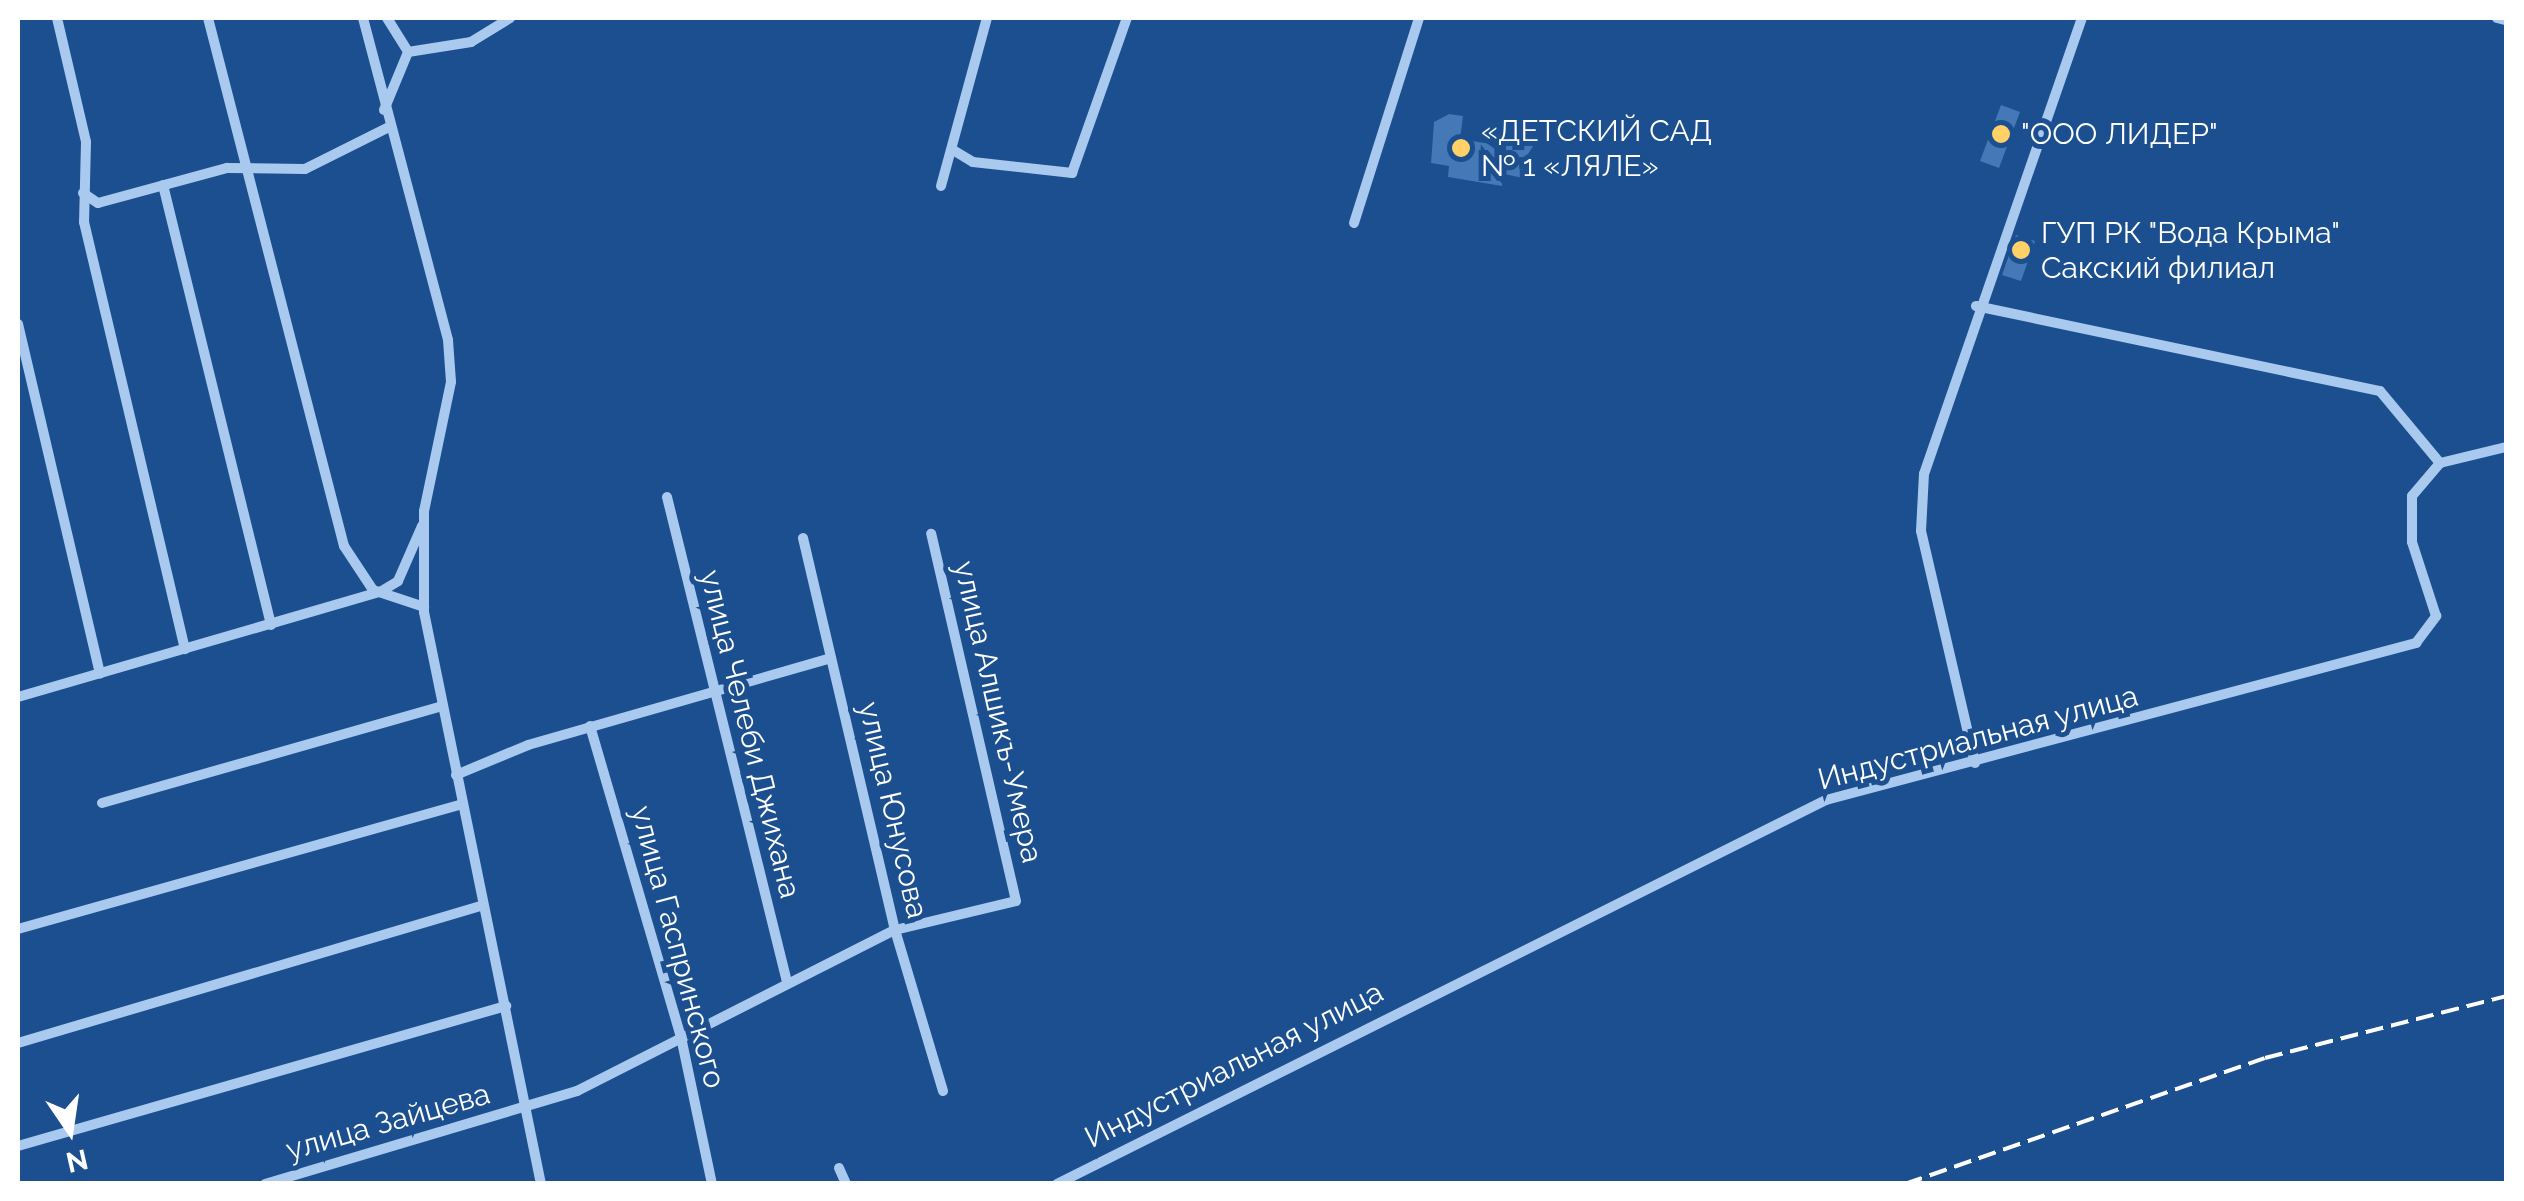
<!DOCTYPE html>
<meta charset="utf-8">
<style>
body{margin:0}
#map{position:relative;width:2524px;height:1201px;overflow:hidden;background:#1b4f8f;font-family:Raleway,sans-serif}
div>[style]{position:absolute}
.building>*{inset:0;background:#4478b7}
.street>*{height:10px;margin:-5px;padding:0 5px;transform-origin:5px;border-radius:5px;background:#a9c9ee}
.rail>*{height:4px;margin-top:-2px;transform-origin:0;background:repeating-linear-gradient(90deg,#fff 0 18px,transparent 0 26px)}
.dots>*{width:28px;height:28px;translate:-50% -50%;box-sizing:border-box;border:5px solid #1b4f8f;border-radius:50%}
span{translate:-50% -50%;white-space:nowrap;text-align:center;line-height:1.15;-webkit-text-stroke:10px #1b4f8f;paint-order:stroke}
.poi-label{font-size:30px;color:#fff}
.left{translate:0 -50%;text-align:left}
.street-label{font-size:30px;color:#fff}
.frame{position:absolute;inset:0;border:20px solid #fff;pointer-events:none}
.north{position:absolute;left:20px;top:1081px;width:100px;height:100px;-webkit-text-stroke:8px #1b4f8f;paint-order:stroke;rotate:167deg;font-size:28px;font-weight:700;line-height:40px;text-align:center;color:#fff}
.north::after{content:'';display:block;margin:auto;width:35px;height:45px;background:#fff;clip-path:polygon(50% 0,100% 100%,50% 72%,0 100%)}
</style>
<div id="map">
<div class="building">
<i style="clip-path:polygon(2001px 105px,2020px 112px,1999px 168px,1980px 161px)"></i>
<i style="clip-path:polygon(1449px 114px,1463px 116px,1460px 139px,1503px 146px,1507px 123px,1523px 126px,1536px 140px,1523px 178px,1504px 174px,1502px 186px,1448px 177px,1449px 166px,1431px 163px,1434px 122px)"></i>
<i style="clip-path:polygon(2016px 235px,2035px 241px,2021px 281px,2002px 275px)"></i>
</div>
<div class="street">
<i style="left:57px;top:18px;width:127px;rotate:76.8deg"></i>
<i style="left:86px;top:142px;width:80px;rotate:91.4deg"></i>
<i style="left:84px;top:222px;width:439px;rotate:76.7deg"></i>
<i style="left:208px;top:18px;width:545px;rotate:75.56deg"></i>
<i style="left:344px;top:546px;width:53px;rotate:56.6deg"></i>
<i style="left:373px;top:590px;width:54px;rotate:18.4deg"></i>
<i style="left:363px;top:18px;width:333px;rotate:75.2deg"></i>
<i style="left:448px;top:340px;width:42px;rotate:85.9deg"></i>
<i style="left:451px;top:382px;width:132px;rotate:101.8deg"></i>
<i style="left:424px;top:511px;width:101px;rotate:90deg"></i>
<i style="left:424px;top:612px;width:584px;rotate:78.44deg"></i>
<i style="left:387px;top:18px;width:40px;rotate:58deg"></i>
<i style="left:2497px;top:18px;width:9px;rotate:13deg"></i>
<i style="left:384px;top:110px;width:63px;rotate:-67.5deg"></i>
<i style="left:408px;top:52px;width:64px;rotate:-9deg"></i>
<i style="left:471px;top:42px;width:46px;rotate:-31.6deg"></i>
<i style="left:953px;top:150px;width:23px;rotate:31deg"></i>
<i style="left:973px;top:162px;width:100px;rotate:6.3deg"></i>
<i style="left:1072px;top:173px;width:164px;rotate:-70.5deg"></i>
<i style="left:163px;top:185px;width:453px;rotate:76.2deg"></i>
<i style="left:941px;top:186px;width:174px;rotate:-74.7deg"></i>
<i style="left:83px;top:193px;width:18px;rotate:34deg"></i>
<i style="left:98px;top:203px;width:134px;rotate:-15.2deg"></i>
<i style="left:227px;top:168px;width:78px;rotate:0.7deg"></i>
<i style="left:305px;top:169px;width:94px;rotate:-26.6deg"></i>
<i style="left:1354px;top:223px;width:215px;rotate:-72.4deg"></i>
<i style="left:1976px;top:306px;width:413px;rotate:11.9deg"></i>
<i style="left:2380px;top:391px;width:94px;rotate:50.2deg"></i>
<i style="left:18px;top:324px;width:359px;rotate:76.8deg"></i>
<i style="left:667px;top:497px;width:500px;rotate:76.1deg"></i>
<i style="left:803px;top:538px;width:403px;rotate:76.8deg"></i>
<i style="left:895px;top:930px;width:168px;rotate:73.4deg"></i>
<i style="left:18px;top:697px;width:377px;rotate:-16.2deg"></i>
<i style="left:380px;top:592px;width:21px;rotate:-31deg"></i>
<i style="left:398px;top:581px;width:60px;rotate:-66.4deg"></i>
<i style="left:590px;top:726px;width:324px;rotate:73.7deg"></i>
<i style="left:681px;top:1037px;width:150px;rotate:78.1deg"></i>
<i style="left:1975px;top:763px;width:238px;rotate:-103.1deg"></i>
<i style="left:1921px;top:531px;width:57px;rotate:-87deg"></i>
<i style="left:1924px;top:474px;width:483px;rotate:-70.9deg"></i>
<i style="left:456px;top:775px;width:78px;rotate:-22.6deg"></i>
<i style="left:528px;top:745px;width:315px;rotate:-16deg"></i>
<i style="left:102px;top:803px;width:354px;rotate:-15.9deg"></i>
<i style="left:18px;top:929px;width:461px;rotate:-15.7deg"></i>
<i style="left:18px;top:1043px;width:485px;rotate:-16.5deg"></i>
<i style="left:18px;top:1146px;width:508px;rotate:-16.01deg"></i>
<i style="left:839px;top:1168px;width:17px;rotate:66deg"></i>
<i style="left:265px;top:1184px;width:326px;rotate:-16.6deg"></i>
<i style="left:577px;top:1091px;width:356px;rotate:-26.9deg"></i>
<i style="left:895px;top:930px;width:124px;rotate:-13.5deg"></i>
<i style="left:1016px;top:901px;width:377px;rotate:-103deg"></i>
<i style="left:1057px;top:1184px;width:860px;rotate:-26.54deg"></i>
<i style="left:1826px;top:800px;width:611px;rotate:-14.9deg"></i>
<i style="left:2416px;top:643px;width:34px;rotate:-53deg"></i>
<i style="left:2436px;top:616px;width:78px;rotate:-108deg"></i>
<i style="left:2412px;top:542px;width:46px;rotate:-90deg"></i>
<i style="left:2412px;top:496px;width:43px;rotate:-49.7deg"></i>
<i style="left:2440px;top:463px;width:68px;rotate:-13.6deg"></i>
</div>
<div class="rail">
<i style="left:1905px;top:1184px;width:381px;rotate:-19.3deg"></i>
<i style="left:2265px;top:1058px;width:249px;rotate:-14.4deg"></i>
</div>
<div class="dots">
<i style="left:2001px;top:134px;background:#ffd166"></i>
<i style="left:1461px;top:148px;background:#ffd166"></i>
<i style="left:2021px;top:250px;background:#ffd166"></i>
</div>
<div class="poi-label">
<span class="left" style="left:1481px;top:148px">«ДЕТСКИЙ САД<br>№ 1 «ЛЯЛЕ»</span>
<span class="left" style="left:2021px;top:134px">"ООО ЛИДЕР"</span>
<span class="left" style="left:2041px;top:250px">ГУП РК "Вода Крыма"<br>Сакский филиал</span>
</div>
<div class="street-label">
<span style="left:998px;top:712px;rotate:77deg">улица Алшикъ-Умера</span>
<span style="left:750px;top:734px;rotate:76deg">улица Челеби Джихана</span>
<span style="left:1978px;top:738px;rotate:-15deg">Индустриальная улица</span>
<span style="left:893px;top:810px;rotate:77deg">улица Юнусова</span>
<span style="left:678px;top:947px;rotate:75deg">улица Гаспринского</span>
<span style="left:1234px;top:1065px;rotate:-27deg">Индустриальная улица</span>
<span style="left:388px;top:1122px;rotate:-16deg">улица Зайцева</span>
</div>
<div class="frame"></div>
<div class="north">N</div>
</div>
